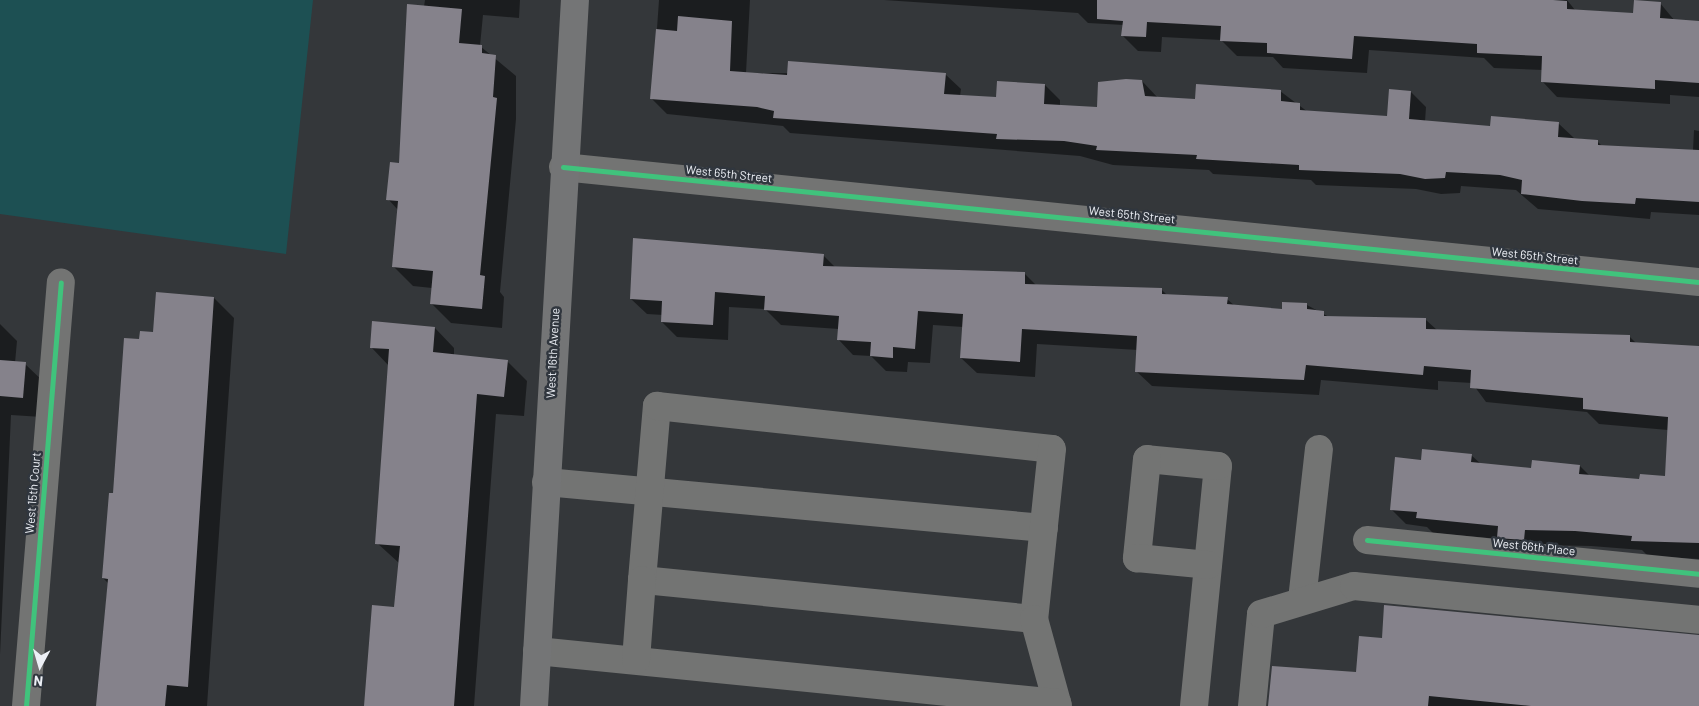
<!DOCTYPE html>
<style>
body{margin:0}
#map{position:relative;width:1699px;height:706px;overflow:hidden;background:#34373a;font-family:Barlow,sans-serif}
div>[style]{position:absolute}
.water>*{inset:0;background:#1d5053}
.shadow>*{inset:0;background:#0007}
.building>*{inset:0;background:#85828b}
.minor>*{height:28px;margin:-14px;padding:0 14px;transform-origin:14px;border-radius:14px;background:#737473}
.major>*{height:28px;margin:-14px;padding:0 14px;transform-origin:14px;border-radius:14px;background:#747576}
.cycleway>*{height:5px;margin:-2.5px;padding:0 2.5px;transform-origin:2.5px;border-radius:2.5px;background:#40c37c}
span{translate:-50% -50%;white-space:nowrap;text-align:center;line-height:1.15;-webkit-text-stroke:5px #30363e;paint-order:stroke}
.street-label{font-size:12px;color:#edf0f6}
.north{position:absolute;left:15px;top:641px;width:50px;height:50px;-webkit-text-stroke:4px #30363e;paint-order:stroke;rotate:186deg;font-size:14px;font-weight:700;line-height:20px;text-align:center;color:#edf0f6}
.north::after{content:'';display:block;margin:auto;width:18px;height:22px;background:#edf0f6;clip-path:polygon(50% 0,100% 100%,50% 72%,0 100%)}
</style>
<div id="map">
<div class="water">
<i style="clip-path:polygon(0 0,313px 0,286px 254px,0 214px)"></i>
</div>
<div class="shadow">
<i style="clip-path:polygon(425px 0,520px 0,519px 18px,483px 15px,480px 46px,516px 76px,516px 119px,500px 292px,504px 297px,502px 328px,451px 323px,431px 303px,432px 288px,413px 286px,393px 266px,398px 210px,388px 199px,400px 164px)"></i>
<i style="clip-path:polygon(659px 0,750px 0,746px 73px,945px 74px,961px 89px,960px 96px,997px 99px,1045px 85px,1060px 100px,1060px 106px,1098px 109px,1142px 81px,1158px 98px,1196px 101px,1280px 91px,1308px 112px,1388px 117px,1411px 92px,1426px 107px,1425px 122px,1491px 127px,1558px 123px,1574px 138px,1597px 141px,1603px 147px,1693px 150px,1694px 130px,1699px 131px,1699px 215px,1651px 212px,1650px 219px,1538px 209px,1516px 190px,1461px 186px,1460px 193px,1441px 194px,1416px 189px,1316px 185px,1311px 180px,1213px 174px,1209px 170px,1113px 165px,1080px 156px,790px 133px,783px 126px,667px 114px,652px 99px)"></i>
<i style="clip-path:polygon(884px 0,1567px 0,1575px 10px,1634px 14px,1660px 3px,1675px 21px,1699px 22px,1699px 97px,1670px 95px,1670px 104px,1557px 97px,1542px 81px,1543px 70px,1494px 68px,1484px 58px,1369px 50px,1367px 73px,1283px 68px,1273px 57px,1237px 56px,1221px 40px,1162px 37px,1161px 52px,1138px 51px,1123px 36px,1124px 25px,1088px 23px,1078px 13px)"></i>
<i style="clip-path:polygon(823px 255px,836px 268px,1025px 274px,1037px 286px,1162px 290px,1167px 295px,1227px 299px,1235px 306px,1283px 310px,1307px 305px,1329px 317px,1426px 320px,1437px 330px,1630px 337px,1637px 344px,1699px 347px,1699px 559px,1648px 556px,1642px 550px,1591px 546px,1540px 545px,1514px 552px,1500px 539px,1433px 533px,1427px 527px,1406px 524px,1391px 509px,1422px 461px,1471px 455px,1481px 464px,1532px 470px,1580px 466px,1590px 476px,1641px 481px,1666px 477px,1668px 430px,1599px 424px,1587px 412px,1486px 402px,1472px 383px,1438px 381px,1438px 390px,1321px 380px,1319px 395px,1152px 386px,1136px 371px,1138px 350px,1037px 344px,1035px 377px,977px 373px,961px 358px,963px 327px,933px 325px,930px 363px,908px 362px,907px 372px,886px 371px,871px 356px,853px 355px,838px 339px,839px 329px,781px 325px,765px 309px,729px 307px,728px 340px,677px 337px,662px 322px,663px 315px,647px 314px,631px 299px)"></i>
<i style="clip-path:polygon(214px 298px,234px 318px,207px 706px,97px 706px,108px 583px,103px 578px,141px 341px)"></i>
<i style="clip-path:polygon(0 324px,17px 341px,15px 363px,25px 364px,45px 383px,42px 417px,11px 415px,0 655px)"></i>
<i style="clip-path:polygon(435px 328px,454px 348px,454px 356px,507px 361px,527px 381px,524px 416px,496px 414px,474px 706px,365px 706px,395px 608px,399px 563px,377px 543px,389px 366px,371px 347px)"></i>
<i style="clip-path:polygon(1699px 637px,1699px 706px,1269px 706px,1357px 673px,1383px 639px)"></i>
</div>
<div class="building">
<i style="clip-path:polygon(1097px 0,1553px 0,1567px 1px,1567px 9px,1633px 13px,1634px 0,1661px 2px,1660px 18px,1699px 21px,1699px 83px,1655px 80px,1655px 89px,1541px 82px,1542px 56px,1477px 53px,1477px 44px,1354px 36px,1352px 59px,1267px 53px,1267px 43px,1220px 41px,1221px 26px,1147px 22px,1146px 37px,1121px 36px,1123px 21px,1097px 19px)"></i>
<i style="clip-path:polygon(407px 4px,462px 9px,459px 43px,482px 45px,482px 53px,496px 55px,493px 97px,497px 98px,480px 275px,485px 276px,482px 309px,430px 304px,433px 271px,392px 267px,398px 201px,386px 200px,390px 162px,399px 163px)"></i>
<i style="clip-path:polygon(678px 16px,732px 21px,730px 71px,787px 75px,788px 61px,946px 73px,944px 94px,996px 97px,997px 81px,1045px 84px,1044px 104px,1097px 107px,1098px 82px,1126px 79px,1142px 80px,1145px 96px,1195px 99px,1196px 84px,1281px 90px,1281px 101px,1300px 103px,1300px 110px,1387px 116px,1389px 89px,1411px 91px,1409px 119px,1490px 126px,1491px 116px,1559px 122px,1558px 137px,1598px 140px,1598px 145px,1699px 150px,1699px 202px,1636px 198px,1635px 204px,1582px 201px,1521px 194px,1522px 180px,1500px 175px,1446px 172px,1445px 178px,1425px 179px,1400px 174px,1299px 170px,1299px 165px,1196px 159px,1197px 155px,1096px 150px,1097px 146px,1064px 141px,996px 139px,997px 134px,773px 118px,774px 111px,757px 107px,650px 99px,656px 29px,677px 31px)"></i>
<i style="clip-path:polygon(633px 238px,824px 254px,823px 266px,1025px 272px,1025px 284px,1162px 288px,1162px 294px,1228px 297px,1227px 304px,1282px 309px,1282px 302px,1307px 303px,1307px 309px,1324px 311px,1324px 316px,1426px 318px,1426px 329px,1630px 335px,1630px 342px,1699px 346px,1699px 543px,1631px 541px,1632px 536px,1575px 531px,1525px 530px,1524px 540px,1497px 538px,1498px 526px,1416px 518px,1417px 512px,1390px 510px,1395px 457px,1421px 460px,1422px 449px,1472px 454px,1471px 462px,1531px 468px,1532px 460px,1580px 465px,1579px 474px,1639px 479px,1640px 474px,1665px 476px,1668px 417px,1583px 409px,1583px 398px,1470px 388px,1471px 370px,1424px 366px,1423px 375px,1306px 365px,1304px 380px,1135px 372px,1137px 336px,1022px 329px,1020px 362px,960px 358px,963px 314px,918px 311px,915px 349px,893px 347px,893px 358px,870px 356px,871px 342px,837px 340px,839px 316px,764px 310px,765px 296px,715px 292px,713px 325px,661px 322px,662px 301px,630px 299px)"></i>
<i style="clip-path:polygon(156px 292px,214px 297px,188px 687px,167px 685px,165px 706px,96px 706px,108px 579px,102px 578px,109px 493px,113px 493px,124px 338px,139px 339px,140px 331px,153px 332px)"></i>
<i style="clip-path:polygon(372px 321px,435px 327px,433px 352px,508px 360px,504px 397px,477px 394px,454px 706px,364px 706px,372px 605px,394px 607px,400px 546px,375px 544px,389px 349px,370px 348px)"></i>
<i style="clip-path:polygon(0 360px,26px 362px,23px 398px,0 396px)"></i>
<i style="clip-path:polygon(1384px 605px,1699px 635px,1699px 706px,1531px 706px,1429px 696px,1428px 706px,1268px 706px,1272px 666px,1356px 672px,1359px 636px,1382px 638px)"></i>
</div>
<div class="minor">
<i style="left:563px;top:167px;width:1142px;rotate:5.78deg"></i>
<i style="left:546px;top:482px;width:500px;rotate:5.28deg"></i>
<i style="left:1367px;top:540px;width:334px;rotate:5.8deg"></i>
<i style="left:1302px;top:600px;width:152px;rotate:-83.6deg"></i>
<i style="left:1034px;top:619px;width:394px;rotate:-174.3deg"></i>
<i style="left:642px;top:580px;width:175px;rotate:-85.1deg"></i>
<i style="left:657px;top:406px;width:397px;rotate:6.2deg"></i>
<i style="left:1052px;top:449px;width:171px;rotate:96deg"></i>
<i style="left:1034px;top:619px;width:90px;rotate:74.6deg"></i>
<i style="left:537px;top:651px;width:523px;rotate:5.71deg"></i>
<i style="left:636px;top:660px;width:80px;rotate:-85.7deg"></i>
<i style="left:26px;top:706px;width:425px;rotate:-85.3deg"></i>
<i style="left:1194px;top:706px;width:241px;rotate:-84.3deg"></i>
<i style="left:1218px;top:466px;width:71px;rotate:-174.4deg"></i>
<i style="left:1147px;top:459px;width:100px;rotate:95.8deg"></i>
<i style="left:1137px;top:558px;width:71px;rotate:5.6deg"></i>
<i style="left:1252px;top:706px;width:92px;rotate:-84.4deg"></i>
<i style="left:1261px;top:614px;width:97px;rotate:-16.8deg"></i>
<i style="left:1354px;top:586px;width:347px;rotate:5.6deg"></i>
</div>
<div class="major">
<i style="left:534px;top:706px;width:707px;rotate:-86.68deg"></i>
</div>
<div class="cycleway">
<i style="left:563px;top:167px;width:1142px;rotate:5.78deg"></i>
<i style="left:1367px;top:540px;width:334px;rotate:5.8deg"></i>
<i style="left:26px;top:706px;width:425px;rotate:-85.3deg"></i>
</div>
<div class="street-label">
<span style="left:729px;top:174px;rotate:6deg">West 65th Street</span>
<span style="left:1132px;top:215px;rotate:6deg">West 65th Street</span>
<span style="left:1535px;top:256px;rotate:6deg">West 65th Street</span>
<span style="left:553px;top:353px;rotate:-87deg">West 16th Avenue</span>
<span style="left:33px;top:493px;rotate:-85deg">West 15th Court</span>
<span style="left:1534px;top:547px;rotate:6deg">West 66th Place</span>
</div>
<div class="north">N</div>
</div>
